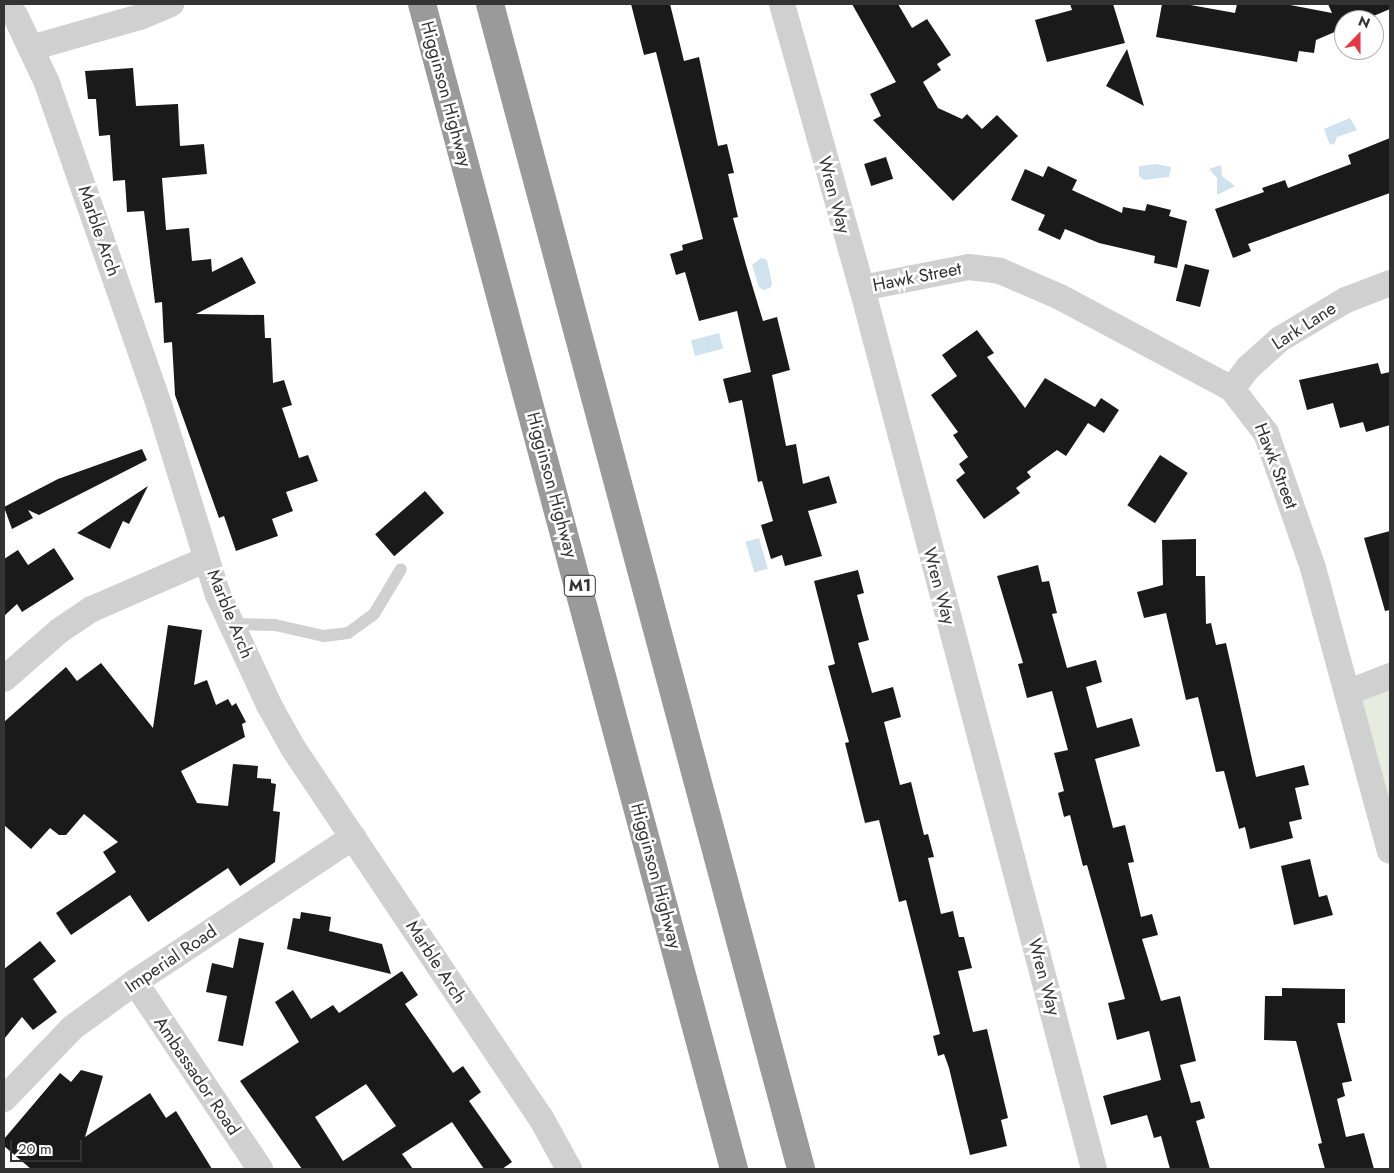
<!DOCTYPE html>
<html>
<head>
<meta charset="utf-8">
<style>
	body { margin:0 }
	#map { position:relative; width:1394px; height:1173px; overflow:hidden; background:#fff; font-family:Jost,sans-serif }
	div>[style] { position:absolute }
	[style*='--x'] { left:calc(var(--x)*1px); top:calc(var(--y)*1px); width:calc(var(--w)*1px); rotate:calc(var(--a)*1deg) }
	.green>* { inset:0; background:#e6ecdf }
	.water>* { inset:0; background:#cfe2ee; transform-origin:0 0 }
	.building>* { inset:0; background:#1a1a1a; transform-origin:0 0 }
	.lane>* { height:12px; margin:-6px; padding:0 6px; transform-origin:6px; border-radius:6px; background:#d0d0d0 }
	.street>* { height:26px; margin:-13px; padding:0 13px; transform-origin:13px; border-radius:13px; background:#d0d0d0 }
	.highway>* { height:28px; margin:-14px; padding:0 14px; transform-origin:14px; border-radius:14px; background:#9a9a9a }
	span { translate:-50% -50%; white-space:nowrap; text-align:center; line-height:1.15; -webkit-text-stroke:5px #fff; paint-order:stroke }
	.shield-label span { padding:1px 4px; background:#fff; border:1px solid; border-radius:4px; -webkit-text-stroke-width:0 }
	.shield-label { font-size:16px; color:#333; font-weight:700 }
	.street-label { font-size:18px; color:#333 }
	.frame { position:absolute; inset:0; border:5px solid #333; pointer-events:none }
	.north { position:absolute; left:1334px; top:10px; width:50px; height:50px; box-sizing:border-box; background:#fff; border:1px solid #adadad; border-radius:50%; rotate:22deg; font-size:14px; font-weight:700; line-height:20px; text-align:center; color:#333 }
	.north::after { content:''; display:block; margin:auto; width:18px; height:22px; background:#e63946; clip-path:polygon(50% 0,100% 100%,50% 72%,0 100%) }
	.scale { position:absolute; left:10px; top:1140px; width:72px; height:22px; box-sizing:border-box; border:2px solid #333; border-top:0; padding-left:6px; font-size:15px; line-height:18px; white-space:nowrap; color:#333; -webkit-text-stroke:4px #fff; paint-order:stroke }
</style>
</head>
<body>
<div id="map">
	<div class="green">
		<i style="clip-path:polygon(1390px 681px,1390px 823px,1356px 693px)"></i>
	</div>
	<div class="water">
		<i style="clip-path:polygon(1350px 118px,1357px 130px,1337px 137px,1335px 143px,1330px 145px,1324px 129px)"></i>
		<i style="clip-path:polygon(1156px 164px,1171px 167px,1169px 177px,1144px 180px,1139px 176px,1139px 166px)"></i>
		<i style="clip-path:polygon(1221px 165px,1222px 176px,1235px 186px,1217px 195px,1217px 178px,1209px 169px)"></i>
		<i style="clip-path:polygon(761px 258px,767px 260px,772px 284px,770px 288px,763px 290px,759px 287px,752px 265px)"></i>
		<i style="left:719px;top:333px;width:16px;height:29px;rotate:75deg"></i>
		<i style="left:759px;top:538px;width:32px;height:14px;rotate:74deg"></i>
	</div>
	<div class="building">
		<i style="clip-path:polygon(631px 4px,670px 4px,684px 61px,699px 57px,718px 146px,727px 144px,734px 173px,728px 174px,738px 217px,733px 218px,746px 265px,763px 321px,777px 317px,790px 370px,772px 375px,786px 446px,796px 444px,803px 484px,829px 476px,837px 503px,808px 511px,822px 556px,785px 566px,782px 555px,771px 559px,761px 525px,773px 521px,762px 481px,758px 482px,742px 400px,729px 403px,723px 379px,751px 372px,737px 311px,699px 321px,685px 272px,676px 275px,670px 254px,683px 250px,682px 245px,703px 239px,656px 52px,644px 55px)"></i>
		<i style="clip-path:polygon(852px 4px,898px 4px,912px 28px,927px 19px,951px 55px,937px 64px,941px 70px,923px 82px,938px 108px,962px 119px,967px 114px,982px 129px,997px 115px,1018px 136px,953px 201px,873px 120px,881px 116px,870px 94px,896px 82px)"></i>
		<i style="clip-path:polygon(1070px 4px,1113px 4px,1125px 43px,1047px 62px,1035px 20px,1072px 10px)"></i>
		<i style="clip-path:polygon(1162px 4px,1185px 4px,1235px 13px,1237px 4px,1285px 4px,1332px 13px,1328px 4px,1390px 4px,1390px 9px,1364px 20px,1344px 20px,1344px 28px,1316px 40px,1314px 53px,1299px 51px,1297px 62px,1156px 37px)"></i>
		<i style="clip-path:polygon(1127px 49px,1144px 106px,1106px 86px)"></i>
		<i style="clip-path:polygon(133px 68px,136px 106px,178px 104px,180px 146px,204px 144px,207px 174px,162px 178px,166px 230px,189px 228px,192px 261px,211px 259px,212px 272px,242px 257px,256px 283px,196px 314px,264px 315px,265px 338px,271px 338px,273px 383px,284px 380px,292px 405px,282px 408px,299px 458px,308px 455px,318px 481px,286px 492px,293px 511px,272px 519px,278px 536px,236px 551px,224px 516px,219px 518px,175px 395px,172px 342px,164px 343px,162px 302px,155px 303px,144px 211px,127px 212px,125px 180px,113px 181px,110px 135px,99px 136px,96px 99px,88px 99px,85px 71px)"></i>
		<i style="clip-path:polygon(1390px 138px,1390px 193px,1248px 244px,1251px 251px,1233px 258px,1215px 209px,1264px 192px,1262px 188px,1285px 180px,1288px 188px,1351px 164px,1348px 155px)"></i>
		<i style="left:886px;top:157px;width:23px;height:23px;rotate:72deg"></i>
		<i style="clip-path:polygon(1048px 166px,1077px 180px,1072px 190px,1122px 213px,1123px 207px,1145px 211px,1147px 204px,1171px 210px,1169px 216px,1187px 221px,1177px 268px,1154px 263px,1155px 256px,1099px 243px,1065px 229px,1060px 240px,1038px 230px,1045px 215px,1011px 200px,1025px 169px,1043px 177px)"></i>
		<i style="left:1185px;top:264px;width:25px;height:38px;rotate:14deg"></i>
		<i style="clip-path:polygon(977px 330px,994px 353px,987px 357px,1025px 408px,1045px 378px,1095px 407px,1101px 398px,1119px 410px,1104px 433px,1088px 423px,1066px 456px,1057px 450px,1027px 472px,1031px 477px,1016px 488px,1020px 493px,984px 519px,956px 480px,965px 473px,959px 464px,968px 457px,953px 435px,958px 432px,931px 395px,957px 376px,942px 355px)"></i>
		<i style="clip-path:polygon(1378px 363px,1381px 374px,1390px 372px,1390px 425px,1366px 432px,1363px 422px,1340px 428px,1333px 403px,1307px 410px,1299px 380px)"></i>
		<i style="clip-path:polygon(142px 449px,147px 460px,39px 515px,28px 510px,33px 518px,12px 529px,4px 507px,58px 479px)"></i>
		<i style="left:1160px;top:455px;width:33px;height:60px;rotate:33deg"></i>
		<i style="clip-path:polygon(148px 486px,129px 524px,123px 521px,110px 549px,77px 533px)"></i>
		<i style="left:425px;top:491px;width:29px;height:66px;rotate:49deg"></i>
		<i style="clip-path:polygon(1390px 531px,1390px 610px,1385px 611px,1364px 538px)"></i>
		<i style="clip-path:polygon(1196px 539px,1196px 576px,1205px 576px,1206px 624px,1211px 623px,1216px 645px,1226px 643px,1256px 777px,1304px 765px,1309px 785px,1295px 788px,1302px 819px,1289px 822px,1293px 838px,1250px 849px,1245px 827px,1239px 829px,1224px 771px,1216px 772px,1198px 697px,1186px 700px,1166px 613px,1144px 618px,1137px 592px,1163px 585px,1162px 540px)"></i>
		<i style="clip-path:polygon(54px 548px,74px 579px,22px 612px,17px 604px,4px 616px,4px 559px,18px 550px,28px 565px)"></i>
		<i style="clip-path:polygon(1038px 565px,1042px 582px,1049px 581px,1057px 613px,1052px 614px,1067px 668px,1096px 660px,1102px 682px,1086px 687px,1097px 728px,1132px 718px,1140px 746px,1095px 759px,1113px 828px,1125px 825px,1134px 862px,1128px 863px,1141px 917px,1152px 914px,1158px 935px,1142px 939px,1161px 1001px,1180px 996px,1196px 1061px,1180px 1065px,1191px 1103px,1200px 1101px,1205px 1118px,1196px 1121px,1210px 1169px,1170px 1169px,1161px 1136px,1154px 1138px,1147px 1115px,1111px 1125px,1103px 1096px,1161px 1080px,1149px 1031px,1117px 1040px,1108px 1003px,1125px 999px,1087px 865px,1083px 866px,1070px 815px,1064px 817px,1058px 793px,1064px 791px,1054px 753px,1068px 750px,1052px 691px,1027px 698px,1018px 664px,1023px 663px,997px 576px)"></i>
		<i style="clip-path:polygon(858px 570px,864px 593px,857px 595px,869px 640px,858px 643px,872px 693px,893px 687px,901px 717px,884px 722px,900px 785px,911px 782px,924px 835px,928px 834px,934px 857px,928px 858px,941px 914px,953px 911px,959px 937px,964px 937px,972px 968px,958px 971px,973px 1032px,987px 1029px,1008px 1118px,1001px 1120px,1007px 1146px,970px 1155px,949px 1068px,944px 1054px,938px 1056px,933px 1036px,940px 1034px,906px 900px,899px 902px,879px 820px,865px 823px,845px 743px,849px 742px,828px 666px,835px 664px,814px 581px)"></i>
		<i style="clip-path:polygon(168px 625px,202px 630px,194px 685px,207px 680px,216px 705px,228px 699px,232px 706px,236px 703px,246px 722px,242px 724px,245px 737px,181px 771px,197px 803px,228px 806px,233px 764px,258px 766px,257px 778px,271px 779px,271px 783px,276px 784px,273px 811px,280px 812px,275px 862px,240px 886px,228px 868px,148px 922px,130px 895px,71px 935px,56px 913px,116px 872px,103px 852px,118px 842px,84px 814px,66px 835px,59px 835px,50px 828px,31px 849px,4px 825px,4px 722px,66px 667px,77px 681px,101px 663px,153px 728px)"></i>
		<i style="clip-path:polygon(1310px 859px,1319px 897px,1327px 895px,1333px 915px,1294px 925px,1281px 866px)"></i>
		<i style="clip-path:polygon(301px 912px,331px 917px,329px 931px,382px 944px,391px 974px,287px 949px,293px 918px,300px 919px)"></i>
		<i style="clip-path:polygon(239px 938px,264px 943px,243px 1046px,218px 1041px,227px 996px,206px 992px,212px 963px,233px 968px)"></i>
		<i style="clip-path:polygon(40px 941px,56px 961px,33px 979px,57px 1012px,33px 1030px,22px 1017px,4px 1039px,4px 969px)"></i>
		<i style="clip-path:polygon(evenodd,402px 971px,418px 995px,405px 1004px,453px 1073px,463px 1066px,481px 1092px,469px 1101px,512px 1162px,502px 1169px,484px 1169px,452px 1122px,402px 1154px,413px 1169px,302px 1169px,240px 1081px,299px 1042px,275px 1002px,293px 990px,311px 1019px,333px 1005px,339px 1013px,402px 971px,366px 1084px,396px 1126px,343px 1161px,315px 1117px,366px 1084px)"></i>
		<i style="clip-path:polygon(1282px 988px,1345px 989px,1345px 1023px,1337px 1023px,1352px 1081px,1342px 1083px,1345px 1096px,1337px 1099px,1346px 1137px,1364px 1133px,1374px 1169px,1325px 1169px,1318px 1144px,1322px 1143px,1296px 1041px,1264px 1040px,1265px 996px,1282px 996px)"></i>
		<i style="clip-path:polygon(81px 1070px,103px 1076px,85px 1137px,150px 1093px,166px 1118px,176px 1111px,212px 1169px,31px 1169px,4px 1146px,4px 1139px,60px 1073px,71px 1082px)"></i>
	</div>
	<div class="lane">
		<i style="--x:232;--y:624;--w:43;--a:1.3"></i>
		<i style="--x:275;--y:625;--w:50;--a:12.7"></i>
		<i style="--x:324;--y:636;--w:24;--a:-7"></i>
		<i style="--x:348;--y:633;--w:32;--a:-36"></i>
		<i style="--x:374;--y:614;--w:52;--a:-59"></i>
	</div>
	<div class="street">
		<i style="--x:6;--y:4;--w:16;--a:52"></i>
		<i style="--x:16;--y:17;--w:73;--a:64.8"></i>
		<i style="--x:47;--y:83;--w:344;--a:70.8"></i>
		<i style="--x:160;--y:408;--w:196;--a:72.8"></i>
		<i style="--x:218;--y:595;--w:121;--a:65.1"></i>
		<i style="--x:269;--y:705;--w:49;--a:60.8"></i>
		<i style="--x:293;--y:748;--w:445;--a:56.2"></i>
		<i style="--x:541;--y:1118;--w:58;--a:61.2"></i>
		<i style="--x:782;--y:4;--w:295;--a:74.3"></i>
		<i style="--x:862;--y:288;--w:911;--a:75.25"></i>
		<i style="--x:31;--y:48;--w:113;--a:-15.9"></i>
		<i style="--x:140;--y:17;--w:34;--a:-23"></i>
		<i style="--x:862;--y:288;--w:109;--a:-11.1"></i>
		<i style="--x:969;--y:267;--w:31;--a:7"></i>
		<i style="--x:1000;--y:271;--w:65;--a:23.4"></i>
		<i style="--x:1060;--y:297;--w:195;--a:28.1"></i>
		<i style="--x:1232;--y:389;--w:56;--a:52.3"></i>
		<i style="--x:1266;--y:433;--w:143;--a:70.8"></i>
		<i style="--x:1313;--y:568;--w:293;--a:74.8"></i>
		<i style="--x:1232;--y:389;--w:26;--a:-53"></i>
		<i style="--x:1248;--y:368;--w:43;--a:-42.2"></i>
		<i style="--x:1280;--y:339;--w:77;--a:-30.6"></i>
		<i style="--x:1346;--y:300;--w:47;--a:-21.1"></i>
		<i style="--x:4;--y:679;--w:73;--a:-41.1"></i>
		<i style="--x:59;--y:631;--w:40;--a:-34"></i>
		<i style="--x:92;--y:609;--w:125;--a:-23.5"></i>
		<i style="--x:1349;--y:692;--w:44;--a:-21.3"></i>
		<i style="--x:135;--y:982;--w:225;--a:56.2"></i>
		<i style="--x:4;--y:1099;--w:98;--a:-46.2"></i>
		<i style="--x:72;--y:1028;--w:78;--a:-36.1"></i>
		<i style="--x:135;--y:982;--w:262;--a:-33.6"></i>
	</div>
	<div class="highway">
		<i style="--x:422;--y:4;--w:1206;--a:75.01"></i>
		<i style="--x:490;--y:4;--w:1206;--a:75.05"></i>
	</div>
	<div class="shield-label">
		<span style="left:580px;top:586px">M1</span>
	</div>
	<div class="street-label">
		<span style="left:446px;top:94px;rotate:75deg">Higginson Highway</span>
		<span style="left:834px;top:195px;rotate:75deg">Wren Way</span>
		<span style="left:99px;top:231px;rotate:71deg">Marble Arch</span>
		<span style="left:917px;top:277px;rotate:-11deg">Hawk Street</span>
		<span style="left:1304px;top:326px;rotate:-33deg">Lark Lane</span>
		<span style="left:1276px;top:466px;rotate:69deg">Hawk Street</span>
		<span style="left:552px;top:485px;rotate:75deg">Higginson Highway</span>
		<span style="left:939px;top:586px;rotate:75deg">Wren Way</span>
		<span style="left:230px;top:614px;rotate:68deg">Marble Arch</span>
		<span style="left:656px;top:876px;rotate:75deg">Higginson Highway</span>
		<span style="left:171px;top:959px;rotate:-34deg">Imperial Road</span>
		<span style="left:436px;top:962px;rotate:57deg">Marble Arch</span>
		<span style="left:1044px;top:977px;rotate:75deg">Wren Way</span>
		<span style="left:197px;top:1076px;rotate:56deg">Ambassador Road</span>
	</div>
	<div class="frame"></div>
	<div class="north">N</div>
	<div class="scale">20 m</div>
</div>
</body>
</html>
